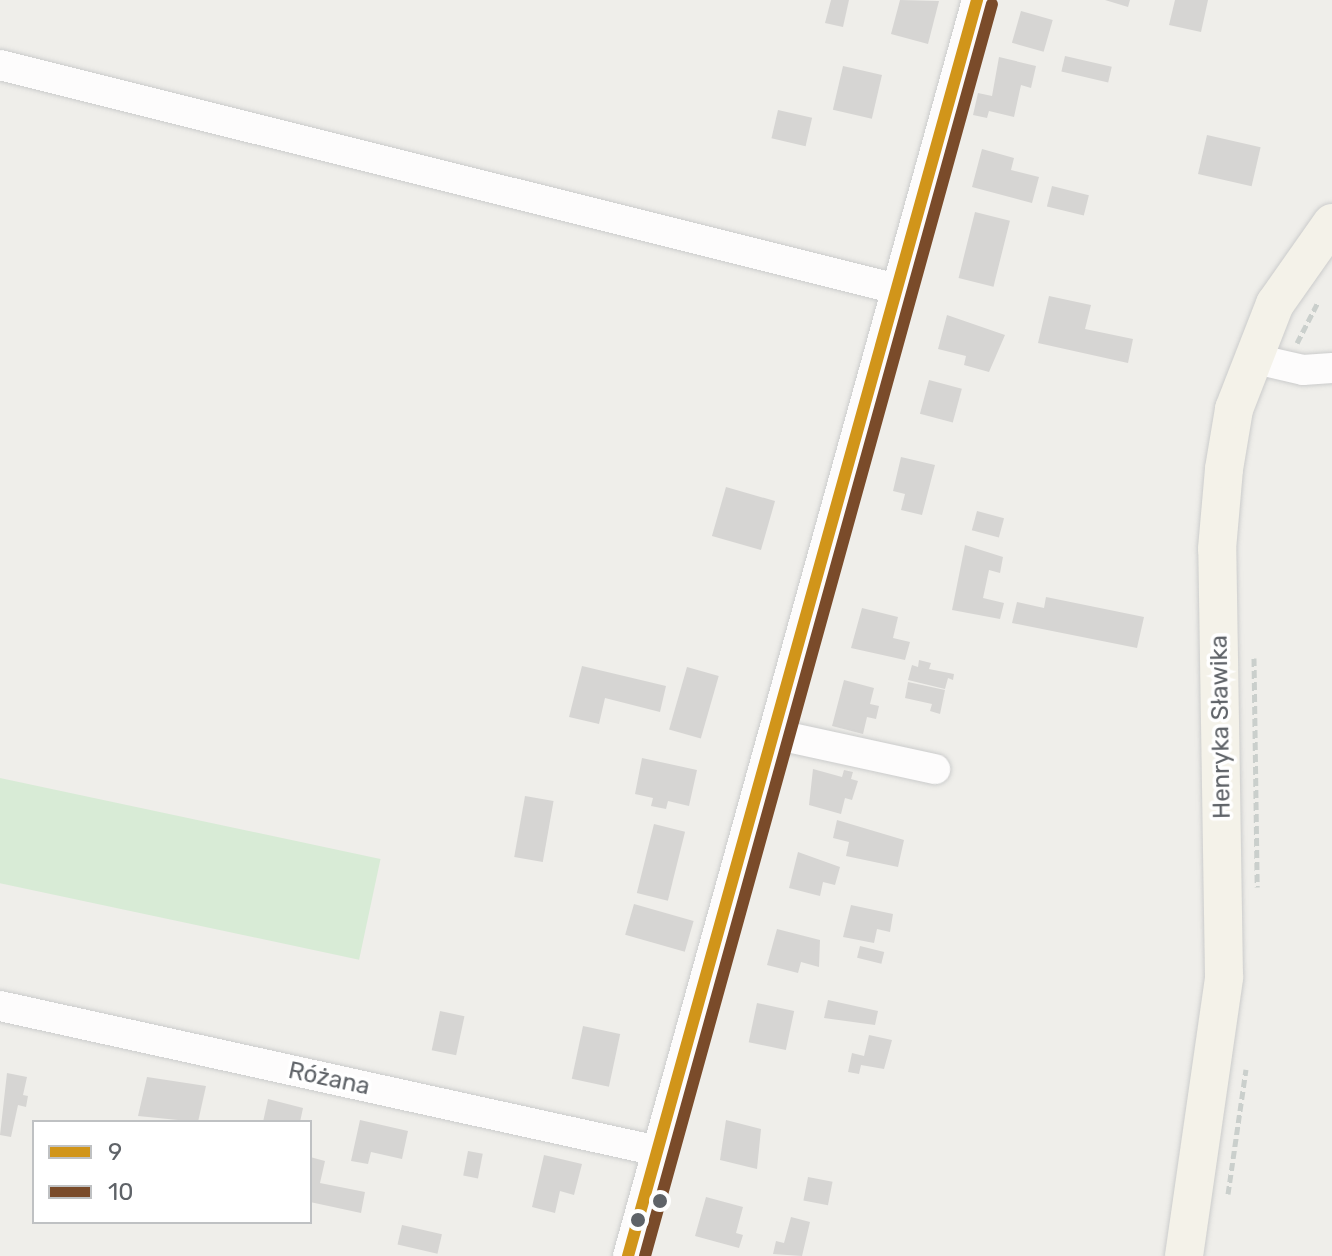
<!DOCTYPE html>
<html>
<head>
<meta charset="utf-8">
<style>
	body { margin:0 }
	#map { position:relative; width:1332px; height:1256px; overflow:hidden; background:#efeeea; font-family:Rubik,sans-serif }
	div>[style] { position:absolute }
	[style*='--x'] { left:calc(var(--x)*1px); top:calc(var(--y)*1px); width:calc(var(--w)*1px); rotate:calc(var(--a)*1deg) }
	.green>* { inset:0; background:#d8ebd6; transform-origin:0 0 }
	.building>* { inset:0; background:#d6d5d3; transform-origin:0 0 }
	.path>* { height:5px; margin-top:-2.5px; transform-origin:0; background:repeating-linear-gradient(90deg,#cacfcc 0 8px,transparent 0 12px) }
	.roads { filter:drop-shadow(0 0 2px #cbcccc) drop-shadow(0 0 2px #cbcccc) }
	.minor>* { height:30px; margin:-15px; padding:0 15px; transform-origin:15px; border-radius:15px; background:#fdfcfc }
	.major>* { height:38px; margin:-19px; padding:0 19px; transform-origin:19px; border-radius:19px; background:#f4f2e9 }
	.bus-1>* { height:12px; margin:-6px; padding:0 6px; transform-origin:6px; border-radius:6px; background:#d1951a }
	.bus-2>* { height:12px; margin:-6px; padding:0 6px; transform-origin:6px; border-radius:6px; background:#7a4b2a }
	.dots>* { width:22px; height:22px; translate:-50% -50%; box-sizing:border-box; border:4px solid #fff; border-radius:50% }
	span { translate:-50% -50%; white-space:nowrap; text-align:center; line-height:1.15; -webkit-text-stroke:7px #fff; paint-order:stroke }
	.street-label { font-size:24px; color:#5f6368 }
	.legend { position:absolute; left:32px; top:1120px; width:280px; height:104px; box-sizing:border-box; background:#fff; border:2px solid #bfc1c3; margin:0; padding:10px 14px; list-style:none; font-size:24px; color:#5f6368 }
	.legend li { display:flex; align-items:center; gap:16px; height:40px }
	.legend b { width:40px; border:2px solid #bfc1c3 }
</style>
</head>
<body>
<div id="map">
	<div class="green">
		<i style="left:0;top:778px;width:389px;height:103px;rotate:12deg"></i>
	</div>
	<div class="building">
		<i style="clip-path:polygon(831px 0,849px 0,843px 27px,825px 23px)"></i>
		<i style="clip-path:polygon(900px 0,939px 1px,928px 44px,891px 34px)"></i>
		<i style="clip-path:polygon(1105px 0,1130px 0,1128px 7px)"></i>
		<i style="clip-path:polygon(1175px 0,1208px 0,1201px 32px,1169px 25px)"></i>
		<i style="left:1021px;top:11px;width:33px;height:33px;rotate:16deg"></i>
		<i style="left:1065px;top:56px;width:48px;height:16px;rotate:13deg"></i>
		<i style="clip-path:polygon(999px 57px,1036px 66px,1031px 88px,1021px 85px,1014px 117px,989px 111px,987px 118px,973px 115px,978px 93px,992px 96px)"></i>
		<i style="left:843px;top:66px;width:40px;height:45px;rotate:13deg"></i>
		<i style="left:778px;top:110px;width:35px;height:29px;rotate:13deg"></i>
		<i style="left:1207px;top:135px;width:55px;height:40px;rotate:13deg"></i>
		<i style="clip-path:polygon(982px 149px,1014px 158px,1011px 170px,1039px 177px,1032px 203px,972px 187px)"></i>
		<i style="left:1052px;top:186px;width:38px;height:21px;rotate:14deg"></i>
		<i style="left:975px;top:212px;width:36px;height:68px;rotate:14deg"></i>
		<i style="clip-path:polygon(1049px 296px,1091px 305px,1085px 329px,1133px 339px,1128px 363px,1038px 343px)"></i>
		<i style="clip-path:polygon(947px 315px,1005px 335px,989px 372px,964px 365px,966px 356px,938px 349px)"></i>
		<i style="left:929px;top:380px;width:34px;height:35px;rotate:15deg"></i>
		<i style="clip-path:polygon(901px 457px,935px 465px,922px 515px,901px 510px,905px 494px,893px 491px)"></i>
		<i style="left:726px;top:487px;width:51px;height:51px;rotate:16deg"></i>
		<i style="left:977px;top:511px;width:28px;height:20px;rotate:15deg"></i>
		<i style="clip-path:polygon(965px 545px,1003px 557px,1000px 573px,989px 570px,983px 598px,1004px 603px,1000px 619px,952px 610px)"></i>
		<i style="clip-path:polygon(1046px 597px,1144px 617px,1137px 648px,1012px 623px,1017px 602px,1044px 608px)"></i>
		<i style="clip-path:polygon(862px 608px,898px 617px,893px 638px,910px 642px,905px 660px,851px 648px)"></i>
		<i style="clip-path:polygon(919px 660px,931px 663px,929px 669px,954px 674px,953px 680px,948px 678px,945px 689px,908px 680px,912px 665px,918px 667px)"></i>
		<i style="clip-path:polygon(582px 666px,666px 686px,660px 712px,605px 698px,599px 724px,569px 717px)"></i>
		<i style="left:687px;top:667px;width:33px;height:65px;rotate:16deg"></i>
		<i style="clip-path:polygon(844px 680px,874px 688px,870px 704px,879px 706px,876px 719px,867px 717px,863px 734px,832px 726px)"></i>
		<i style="clip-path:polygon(908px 682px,945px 690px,940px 714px,930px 711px,932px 704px,905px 698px)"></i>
		<i style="clip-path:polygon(642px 758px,697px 770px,689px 806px,668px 801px,666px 809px,651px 806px,653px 798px,635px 794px)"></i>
		<i style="clip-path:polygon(813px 769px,842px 777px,844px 770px,853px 772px,851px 779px,858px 781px,852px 800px,845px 798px,841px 814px,809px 805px)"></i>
		<i style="left:525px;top:796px;width:29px;height:62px;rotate:10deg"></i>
		<i style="clip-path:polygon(837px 820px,904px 840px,898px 867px,846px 856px,849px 842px,833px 838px)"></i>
		<i style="left:654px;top:824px;width:32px;height:71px;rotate:14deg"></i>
		<i style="clip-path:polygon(798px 852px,840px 867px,835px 885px,823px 882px,820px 896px,789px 888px)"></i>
		<i style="left:634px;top:904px;width:62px;height:32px;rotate:16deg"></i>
		<i style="clip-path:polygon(851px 905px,893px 914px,890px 932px,877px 929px,874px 943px,843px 937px)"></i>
		<i style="clip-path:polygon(777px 929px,820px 940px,819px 967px,801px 962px,798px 973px,767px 965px)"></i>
		<i style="left:860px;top:946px;width:25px;height:12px;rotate:14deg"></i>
		<i style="clip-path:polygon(828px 1000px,878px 1011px,875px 1025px,824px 1018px)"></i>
		<i style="left:757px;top:1003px;width:38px;height:40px;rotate:12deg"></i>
		<i style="left:440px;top:1011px;width:25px;height:40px;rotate:12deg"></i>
		<i style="left:583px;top:1026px;width:38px;height:54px;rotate:12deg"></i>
		<i style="clip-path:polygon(869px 1035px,892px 1040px,884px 1069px,861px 1065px,859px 1074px,848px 1072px,852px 1053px,864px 1056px)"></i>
		<i style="clip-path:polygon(7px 1073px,27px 1077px,23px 1095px,28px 1096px,26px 1107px,18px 1105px,11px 1137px,0 1135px)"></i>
		<i style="clip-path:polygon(147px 1077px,206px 1086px,198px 1122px,138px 1116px)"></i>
		<i style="clip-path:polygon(268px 1099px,303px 1108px,300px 1122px,263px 1122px)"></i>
		<i style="clip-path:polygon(360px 1120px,408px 1131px,402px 1159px,371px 1152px,368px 1164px,351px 1161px)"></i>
		<i style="clip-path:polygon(726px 1120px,761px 1129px,757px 1169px,720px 1160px)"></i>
		<i style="left:468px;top:1151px;width:15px;height:25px;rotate:11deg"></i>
		<i style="clip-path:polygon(544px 1155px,582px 1164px,574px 1195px,560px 1191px,555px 1213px,532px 1207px)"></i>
		<i style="clip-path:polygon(310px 1157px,325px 1161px,320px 1183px,365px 1192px,361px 1213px,310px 1202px)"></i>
		<i style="left:808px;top:1177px;width:25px;height:24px;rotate:11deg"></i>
		<i style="clip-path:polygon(706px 1197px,743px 1207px,736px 1233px,743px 1235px,739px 1248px,695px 1236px)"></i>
		<i style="clip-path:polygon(791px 1217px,810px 1222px,802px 1256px,773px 1254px,776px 1241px,784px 1243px)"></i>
		<i style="left:402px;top:1225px;width:41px;height:20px;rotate:13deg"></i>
	</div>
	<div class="path">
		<i style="--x:1297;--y:343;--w:46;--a:-62.9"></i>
		<i style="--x:1254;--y:658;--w:229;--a:89.2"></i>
		<i style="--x:1228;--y:1194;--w:126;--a:-81.8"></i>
	</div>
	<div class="roads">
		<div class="minor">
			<i style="--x:0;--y:65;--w:925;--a:14.02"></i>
			<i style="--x:1251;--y:358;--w:53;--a:13"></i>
			<i style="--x:1303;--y:370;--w:29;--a:-4"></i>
			<i style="--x:774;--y:734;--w:165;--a:12.3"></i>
			<i style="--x:0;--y:1006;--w:674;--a:12.43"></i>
			<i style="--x:628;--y:1256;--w:1304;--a:-74.47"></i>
		</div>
		<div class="major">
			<i style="--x:1184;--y:1256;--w:282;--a:-81.8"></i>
			<i style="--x:1224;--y:977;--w:428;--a:-90.9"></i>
			<i style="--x:1217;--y:549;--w:80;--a:-85"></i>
			<i style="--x:1224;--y:469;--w:61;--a:-80.5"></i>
			<i style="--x:1234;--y:409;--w:113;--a:-68.7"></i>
			<i style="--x:1275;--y:304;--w:99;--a:-54.9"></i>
		</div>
	</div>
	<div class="bus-1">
		<i style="--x:628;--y:1256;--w:1304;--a:-74.47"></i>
	</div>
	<div class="bus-2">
		<i style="--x:645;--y:1256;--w:1299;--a:-74.51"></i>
	</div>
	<div class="dots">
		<i style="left:660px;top:1201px;background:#5f6368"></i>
		<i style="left:638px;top:1220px;background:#5f6368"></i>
	</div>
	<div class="street-label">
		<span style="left:1221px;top:727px;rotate:-91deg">Henryka Sławika</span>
		<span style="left:329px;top:1079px;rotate:12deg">Różana</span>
	</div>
	<ul class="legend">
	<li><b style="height:10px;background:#d1951a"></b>9</li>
	<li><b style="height:10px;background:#7a4b2a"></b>10</li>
	</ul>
</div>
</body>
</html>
